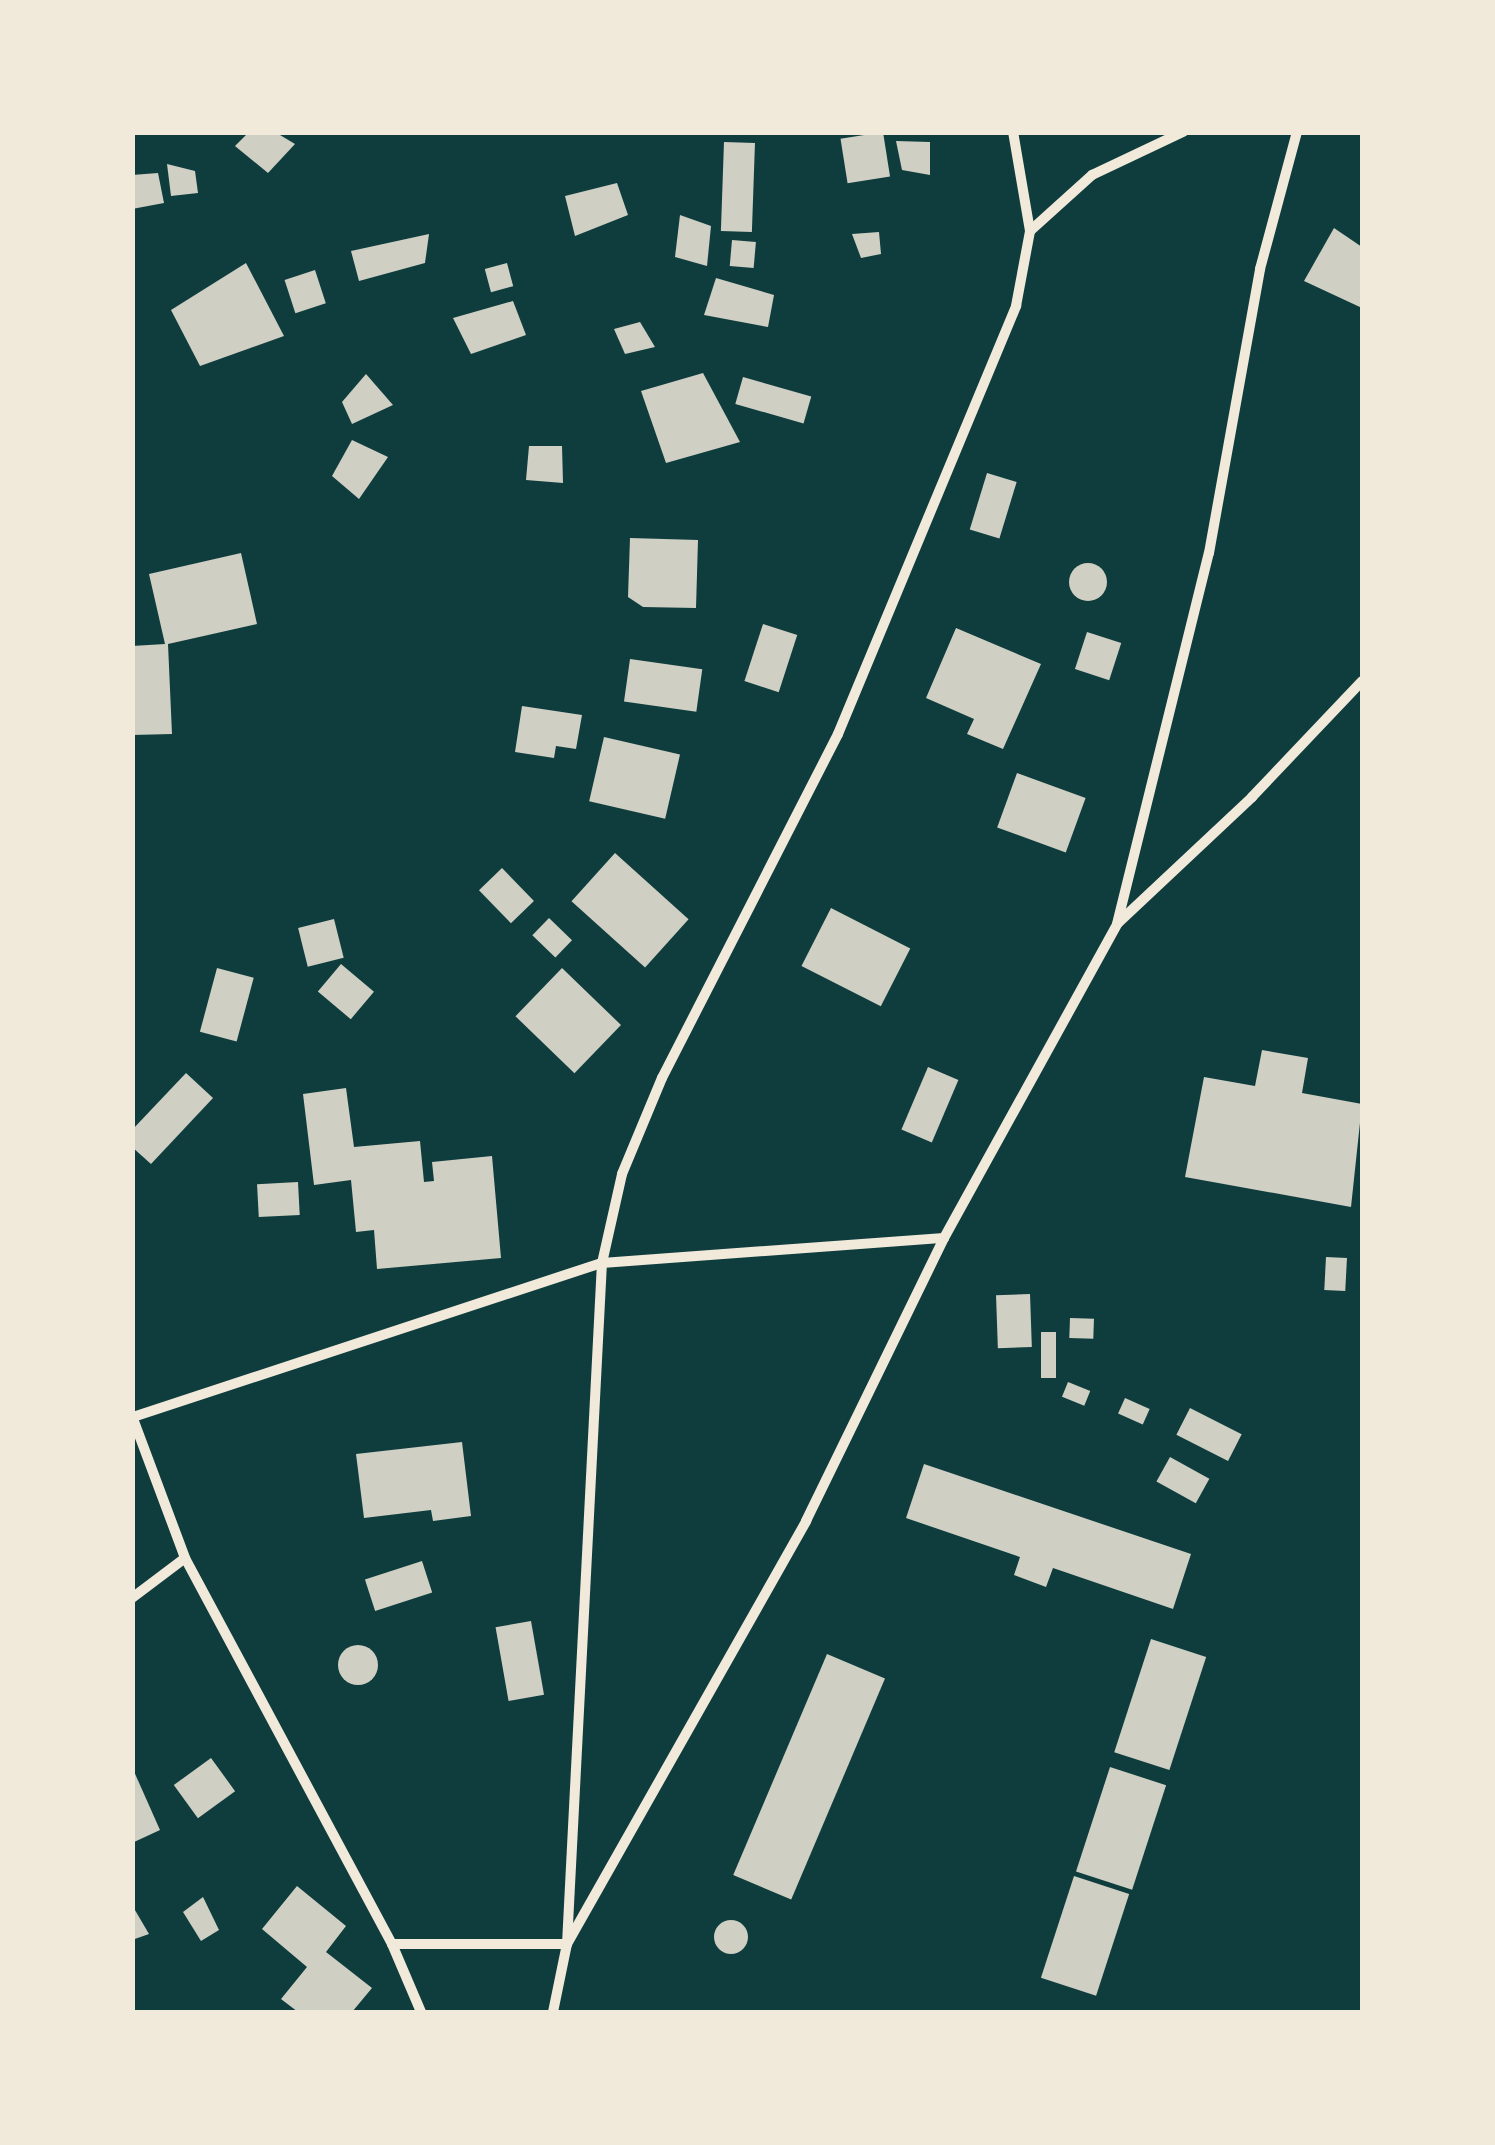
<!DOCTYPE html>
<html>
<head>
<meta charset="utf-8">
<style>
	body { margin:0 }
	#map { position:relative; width:1495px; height:2145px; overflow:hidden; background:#0f3d3e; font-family:"IBM Plex Sans",sans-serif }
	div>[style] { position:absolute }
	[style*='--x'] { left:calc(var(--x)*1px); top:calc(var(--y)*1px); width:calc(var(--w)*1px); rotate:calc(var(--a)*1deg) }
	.building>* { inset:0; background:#cfcfc3; transform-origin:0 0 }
	.round { border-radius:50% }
	.minor>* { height:10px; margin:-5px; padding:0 5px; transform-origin:5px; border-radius:5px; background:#f1e9da }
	span { translate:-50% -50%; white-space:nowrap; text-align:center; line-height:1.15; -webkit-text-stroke:8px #f1e9da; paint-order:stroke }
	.frame { position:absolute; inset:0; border:135px solid #f1e9da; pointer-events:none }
</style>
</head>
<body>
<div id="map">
	<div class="building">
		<i style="clip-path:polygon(249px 132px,275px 132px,295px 144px,268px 173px,235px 146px)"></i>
		<i style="left:883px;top:132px;width:45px;height:43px;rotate:81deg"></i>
		<i style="clip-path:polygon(896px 141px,930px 142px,930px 175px,902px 170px)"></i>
		<i style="left:724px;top:142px;width:31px;height:89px;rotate:2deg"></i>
		<i style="clip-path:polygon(167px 164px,195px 171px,198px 193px,171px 196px)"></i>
		<i style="clip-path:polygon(158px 173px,164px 203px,132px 209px,132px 175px)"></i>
		<i style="clip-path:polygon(617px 183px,628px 215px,575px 236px,565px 196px)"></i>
		<i style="clip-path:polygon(680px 215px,711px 226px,707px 266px,675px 257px)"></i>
		<i style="clip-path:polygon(1334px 228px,1362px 247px,1362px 308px,1304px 281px)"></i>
		<i style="clip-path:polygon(879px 232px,881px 254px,861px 258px,852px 234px)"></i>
		<i style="clip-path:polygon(429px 234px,425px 263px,359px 281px,351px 251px)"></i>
		<i style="left:732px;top:240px;width:24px;height:26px;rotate:5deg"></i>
		<i style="clip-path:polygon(246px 263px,284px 336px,200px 366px,171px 310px)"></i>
		<i style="left:507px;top:263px;width:24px;height:23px;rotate:75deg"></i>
		<i style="left:315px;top:270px;width:35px;height:32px;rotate:72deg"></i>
		<i style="clip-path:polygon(716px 278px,774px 295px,768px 327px,704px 315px)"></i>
		<i style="clip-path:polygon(513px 301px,526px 335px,471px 354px,453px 318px)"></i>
		<i style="clip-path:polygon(640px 322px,655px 347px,625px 354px,614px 329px)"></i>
		<i style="clip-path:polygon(703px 373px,740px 442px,666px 463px,641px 391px)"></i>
		<i style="clip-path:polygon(366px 374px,393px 405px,352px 424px,342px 402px)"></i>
		<i style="left:743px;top:377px;width:71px;height:28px;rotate:16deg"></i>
		<i style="clip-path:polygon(352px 440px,388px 457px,359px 499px,332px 476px)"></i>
		<i style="clip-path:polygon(529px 446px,562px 446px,563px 483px,526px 480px)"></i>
		<i style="left:987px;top:473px;width:31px;height:59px;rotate:17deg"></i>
		<i style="clip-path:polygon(630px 538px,698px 540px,696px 608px,643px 607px,628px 597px)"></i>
		<i style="clip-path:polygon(241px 553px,257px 624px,168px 644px,172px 734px,132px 735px,132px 646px,165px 644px,149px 574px)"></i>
		<i class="round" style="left:1069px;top:563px;width:38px;height:38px"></i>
		<i style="left:763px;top:624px;width:36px;height:60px;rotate:18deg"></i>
		<i style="clip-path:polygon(956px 628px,1041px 664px,1003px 749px,967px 734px,974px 719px,926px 698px)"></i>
		<i style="left:1087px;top:632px;width:36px;height:39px;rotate:18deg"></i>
		<i style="left:630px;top:659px;width:73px;height:43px;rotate:8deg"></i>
		<i style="clip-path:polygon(522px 706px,582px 715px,576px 749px,556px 746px,554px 758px,515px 752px)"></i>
		<i style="left:604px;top:737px;width:78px;height:66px;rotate:13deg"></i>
		<i style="left:1017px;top:773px;width:73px;height:58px;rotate:20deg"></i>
		<i style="left:615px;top:853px;width:99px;height:65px;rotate:42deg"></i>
		<i style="left:502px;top:868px;width:46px;height:32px;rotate:46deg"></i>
		<i style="left:831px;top:908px;width:89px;height:65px;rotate:27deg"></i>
		<i style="left:549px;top:918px;width:32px;height:24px;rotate:44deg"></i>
		<i style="left:334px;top:919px;width:40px;height:37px;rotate:76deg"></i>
		<i style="left:341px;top:964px;width:43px;height:36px;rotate:40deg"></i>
		<i style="left:217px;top:968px;width:38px;height:66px;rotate:15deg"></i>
		<i style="left:562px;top:968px;width:82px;height:67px;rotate:44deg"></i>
		<i style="clip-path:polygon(1262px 1050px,1308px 1058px,1302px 1093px,1362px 1104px,1351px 1207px,1185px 1177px,1204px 1077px,1255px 1086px)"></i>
		<i style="left:928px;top:1067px;width:33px;height:68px;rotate:23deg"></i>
		<i style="clip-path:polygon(186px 1073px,213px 1098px,151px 1164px,132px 1147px,132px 1130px)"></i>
		<i style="clip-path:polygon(346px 1088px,354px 1147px,420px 1141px,424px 1182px,434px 1181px,432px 1162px,492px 1156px,501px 1258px,377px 1269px,374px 1230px,356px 1232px,351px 1180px,314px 1185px,303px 1094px)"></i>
		<i style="left:298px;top:1182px;width:33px;height:41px;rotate:87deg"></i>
		<i style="left:1326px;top:1257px;width:21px;height:33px;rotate:3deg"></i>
		<i style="left:1030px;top:1294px;width:53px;height:34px;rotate:88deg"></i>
		<i style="left:1070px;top:1318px;width:24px;height:20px;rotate:2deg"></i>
		<i style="left:1041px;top:1332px;width:15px;height:46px"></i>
		<i style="left:1068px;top:1382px;width:24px;height:16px;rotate:22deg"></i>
		<i style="left:1125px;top:1398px;width:27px;height:17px;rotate:24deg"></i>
		<i style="left:1190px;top:1408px;width:58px;height:30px;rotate:27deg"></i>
		<i style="clip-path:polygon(462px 1442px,471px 1516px,433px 1521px,431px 1510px,364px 1518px,356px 1454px)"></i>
		<i style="left:1170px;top:1457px;width:45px;height:28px;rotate:29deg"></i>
		<i style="clip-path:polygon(924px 1464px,1191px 1554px,1173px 1609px,1053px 1568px,1046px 1587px,1014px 1575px,1020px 1557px,906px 1518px)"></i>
		<i style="left:422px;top:1561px;width:33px;height:60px;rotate:72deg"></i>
		<i style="left:531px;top:1621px;width:75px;height:36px;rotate:80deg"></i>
		<i style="left:1151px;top:1639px;width:58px;height:119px;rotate:18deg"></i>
		<i class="round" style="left:338px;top:1645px;width:40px;height:40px"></i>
		<i style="left:827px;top:1654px;width:63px;height:240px;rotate:23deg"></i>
		<i style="left:211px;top:1758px;width:41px;height:46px;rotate:54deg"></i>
		<i style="clip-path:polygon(132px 1767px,160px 1830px,132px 1843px)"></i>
		<i style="left:1110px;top:1767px;width:59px;height:110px;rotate:18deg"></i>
		<i style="left:1074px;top:1876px;width:58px;height:107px;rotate:18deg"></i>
		<i style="clip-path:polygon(297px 1886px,346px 1926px,326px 1952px,372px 1988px,352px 2012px,298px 2012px,281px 1999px,307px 1967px,262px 1929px)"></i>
		<i style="clip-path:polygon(203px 1897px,219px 1930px,201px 1941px,183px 1912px)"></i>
		<i style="clip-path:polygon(132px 1905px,149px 1934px,132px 1940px)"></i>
		<i class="round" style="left:714px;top:1920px;width:34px;height:34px"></i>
	</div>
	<div class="minor">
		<i style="--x:1030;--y:231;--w:84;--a:-42.1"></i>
		<i style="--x:1092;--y:175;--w:101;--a:-25.3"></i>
		<i style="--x:1118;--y:923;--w:184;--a:-43.2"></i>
		<i style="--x:1252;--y:797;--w:160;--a:-46.5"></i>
		<i style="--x:132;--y:1416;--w:152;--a:69.5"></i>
		<i style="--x:185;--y:1558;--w:438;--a:61.8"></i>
		<i style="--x:392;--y:1944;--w:74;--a:66.9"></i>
		<i style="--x:133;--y:1417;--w:494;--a:-18.2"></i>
		<i style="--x:602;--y:1263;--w:343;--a:-4.2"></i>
		<i style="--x:132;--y:1598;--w:66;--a:-37"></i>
		<i style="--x:392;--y:1944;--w:175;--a:0"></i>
		<i style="--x:567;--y:1944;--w:486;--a:-60.5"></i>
		<i style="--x:806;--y:1521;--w:315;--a:-64"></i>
		<i style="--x:944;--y:1238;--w:359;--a:-61.1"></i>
		<i style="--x:1117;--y:924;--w:382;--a:-76.1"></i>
		<i style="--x:1209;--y:553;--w:289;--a:-79.8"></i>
		<i style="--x:1260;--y:269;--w:142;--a:-74.9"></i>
		<i style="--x:553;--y:2012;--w:69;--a:-78.4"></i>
		<i style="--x:567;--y:1944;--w:682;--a:-87.06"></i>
		<i style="--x:602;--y:1263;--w:91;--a:-77.3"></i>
		<i style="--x:622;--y:1174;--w:104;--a:-67.4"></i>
		<i style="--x:662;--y:1078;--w:386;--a:-62.9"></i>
		<i style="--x:838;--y:734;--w:464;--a:-67.4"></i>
		<i style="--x:1016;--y:306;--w:76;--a:-79.4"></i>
		<i style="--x:1030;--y:231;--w:100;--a:-99.7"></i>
	</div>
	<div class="frame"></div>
</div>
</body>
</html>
